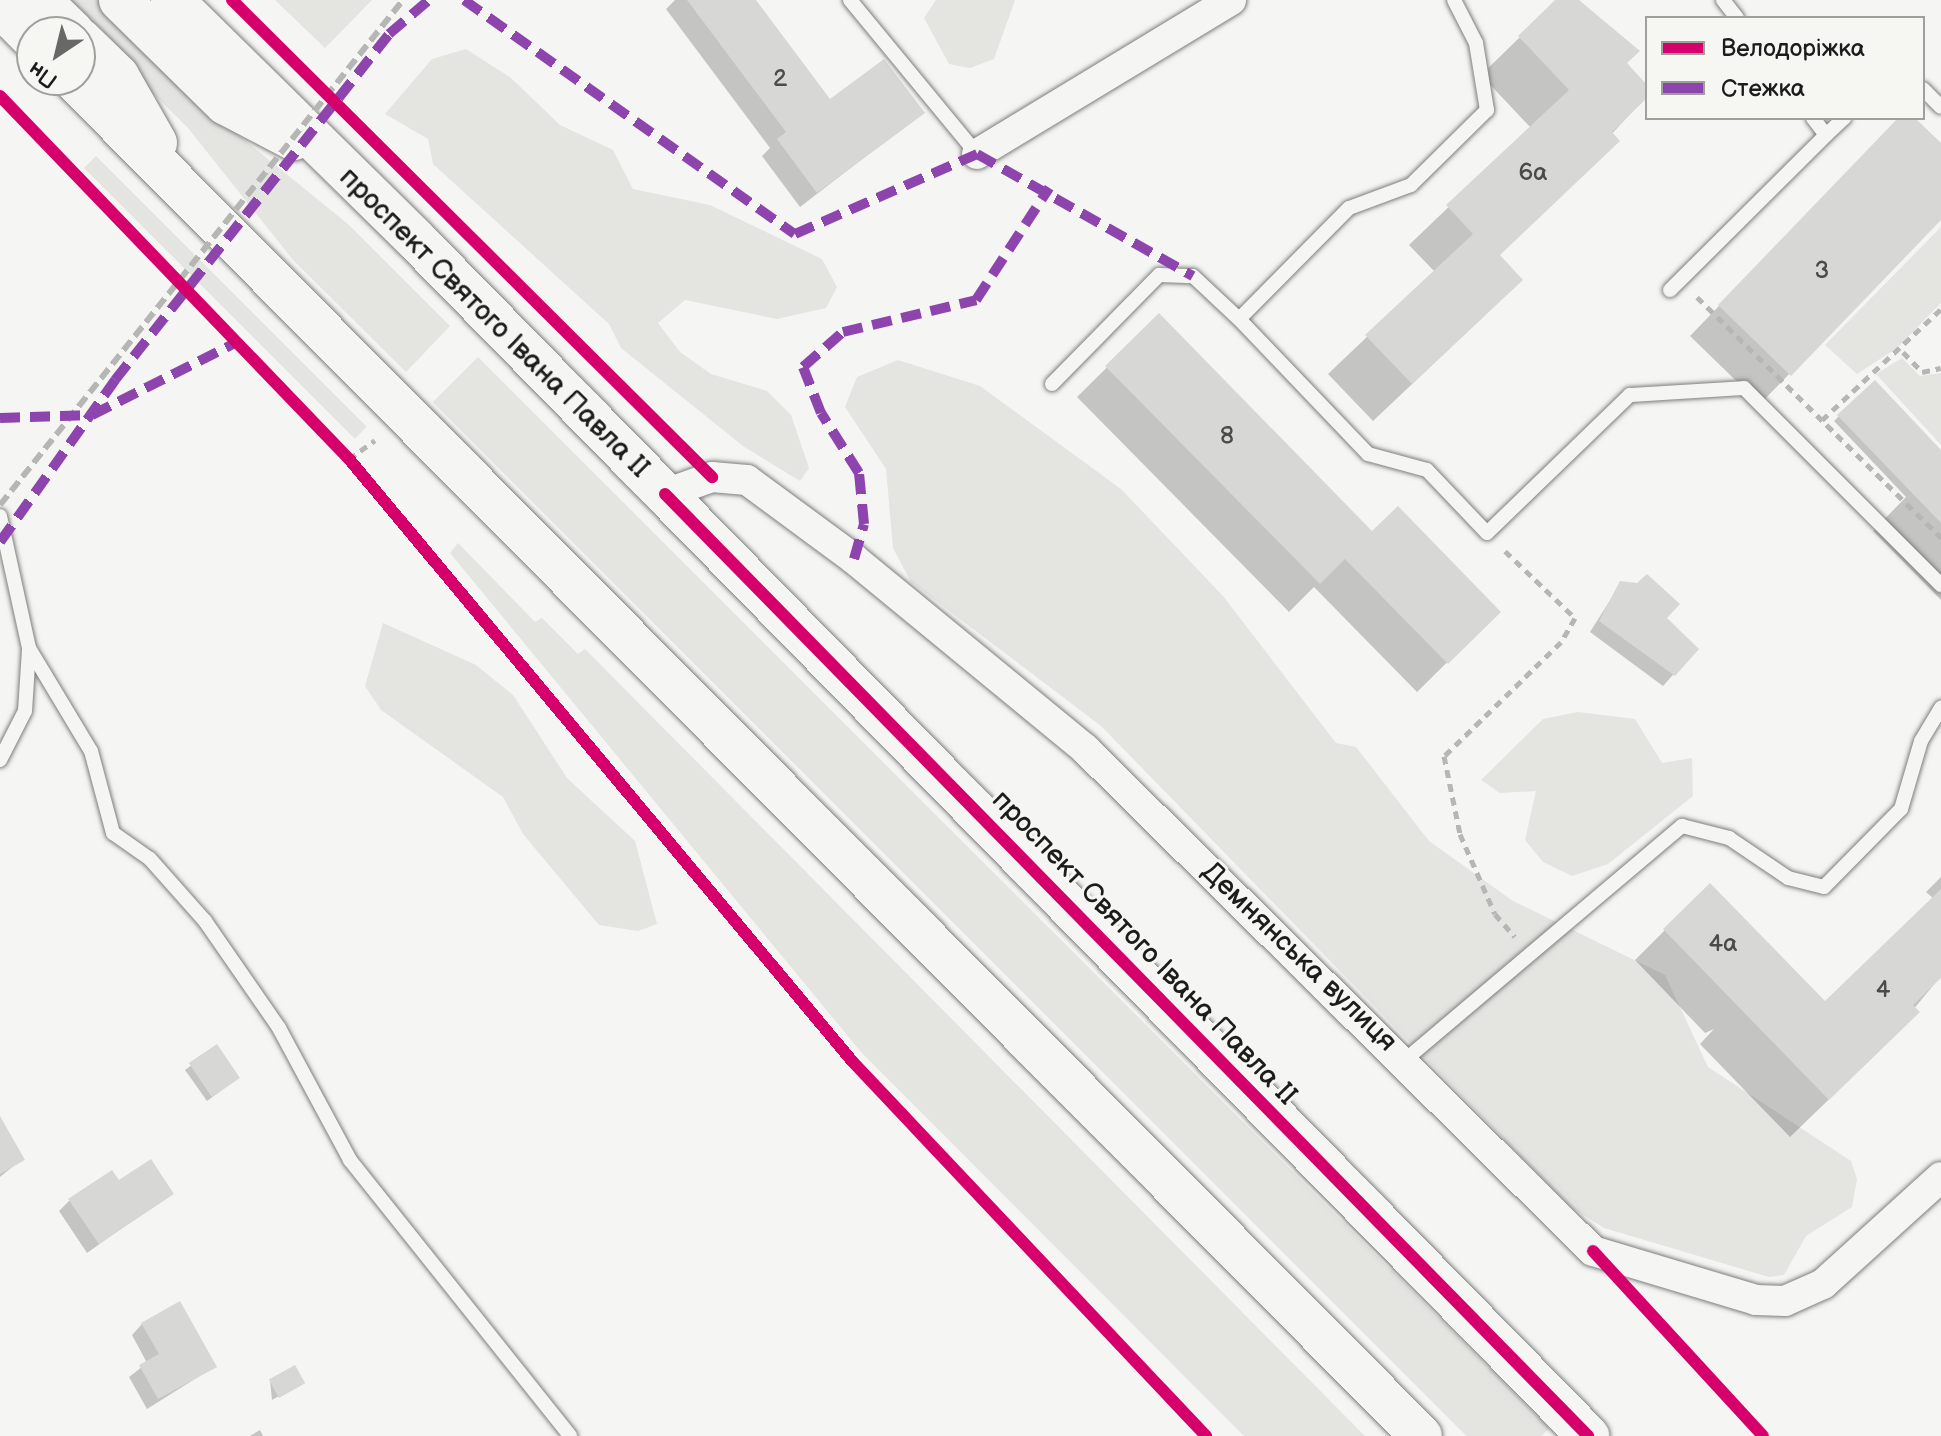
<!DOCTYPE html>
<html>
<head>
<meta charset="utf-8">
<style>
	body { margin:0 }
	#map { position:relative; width:1941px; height:1436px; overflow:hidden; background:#f5f5f3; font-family:"Balsamiq Sans",sans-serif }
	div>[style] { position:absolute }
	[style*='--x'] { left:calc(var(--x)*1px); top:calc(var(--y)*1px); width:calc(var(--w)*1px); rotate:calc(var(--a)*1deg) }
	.green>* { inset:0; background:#e4e4e1; transform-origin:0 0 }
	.shadow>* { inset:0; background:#0003 }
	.building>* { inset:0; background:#d7d7d6; transform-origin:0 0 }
	.path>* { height:5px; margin-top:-2.5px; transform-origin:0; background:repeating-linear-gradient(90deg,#b6b6b5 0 8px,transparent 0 14px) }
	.roads { filter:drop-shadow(0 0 2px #7e7e7d) drop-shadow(0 0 2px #7e7e7d) }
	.lane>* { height:14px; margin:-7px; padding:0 7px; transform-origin:7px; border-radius:7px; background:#f5f5f3 }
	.street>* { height:30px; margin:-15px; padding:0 15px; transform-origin:15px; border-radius:15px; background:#f5f5f3 }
	.secondary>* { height:42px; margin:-21px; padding:0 21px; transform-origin:21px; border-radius:21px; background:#f5f5f3 }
	.rail>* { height:6px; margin-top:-3px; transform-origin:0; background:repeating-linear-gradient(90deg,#b6b6b5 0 12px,transparent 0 18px) }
	.quiet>* { height:10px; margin-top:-5px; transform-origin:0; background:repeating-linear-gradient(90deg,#8e44ad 0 20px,transparent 0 30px) }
	.cycleway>* { height:12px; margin:-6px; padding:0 6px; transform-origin:6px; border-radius:6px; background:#d6006c }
	span { translate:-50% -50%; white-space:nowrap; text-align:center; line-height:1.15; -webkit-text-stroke:6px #f6f6f2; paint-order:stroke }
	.number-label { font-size:24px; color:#4b4b4a }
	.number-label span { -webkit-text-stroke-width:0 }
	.street-label { font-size:28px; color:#1c1c1c }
	.legend { position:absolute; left:1645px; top:16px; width:280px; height:104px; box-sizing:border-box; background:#f6f6f2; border:2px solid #9f9f9c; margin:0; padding:10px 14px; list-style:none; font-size:24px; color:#1c1c1c }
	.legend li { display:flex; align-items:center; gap:16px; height:40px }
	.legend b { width:40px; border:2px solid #9f9f9c }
	.north { position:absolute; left:16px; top:16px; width:80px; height:80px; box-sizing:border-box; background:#f6f6f2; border:2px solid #9f9f9c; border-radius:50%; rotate:215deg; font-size:22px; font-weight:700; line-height:32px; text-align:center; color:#1c1c1c }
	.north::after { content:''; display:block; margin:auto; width:28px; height:36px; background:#686867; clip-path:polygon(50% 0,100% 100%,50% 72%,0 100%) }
</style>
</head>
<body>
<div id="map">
	<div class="green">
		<i style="clip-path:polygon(59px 0,98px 0,215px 116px,348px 224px,450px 326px,406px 372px,293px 260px,188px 128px)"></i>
		<i style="clip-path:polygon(275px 0,372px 0,325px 48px)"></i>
		<i style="clip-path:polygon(936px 0,1015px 0,994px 59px,970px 68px,949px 64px,924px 18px)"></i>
		<i style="clip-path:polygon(466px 49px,511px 78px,560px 125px,613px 150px,633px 189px,710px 205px,822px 259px,837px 287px,826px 308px,777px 319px,685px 300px,658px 323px,680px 352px,711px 374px,767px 391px,791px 415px,809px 468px,800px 481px,743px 446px,621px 348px,609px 324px,433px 164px,428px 139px,385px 114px,432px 59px)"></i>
		<i style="left:96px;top:156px;width:383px;height:17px;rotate:45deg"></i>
		<i style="clip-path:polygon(1941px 227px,1941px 303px,1897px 348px,1857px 374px,1825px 345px)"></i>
		<i style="left:478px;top:357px;width:1515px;height:64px;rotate:45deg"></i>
		<i style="clip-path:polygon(1902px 358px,1920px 376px,1941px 373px,1941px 445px,1876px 374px)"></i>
		<i style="clip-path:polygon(898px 360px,980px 386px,1121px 489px,1223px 596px,1336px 743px,1356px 747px,1429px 841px,1513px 901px,1665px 975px,1708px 1067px,1851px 1161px,1857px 1179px,1852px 1207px,1806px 1236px,1784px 1275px,1769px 1277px,1604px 1228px,1570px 1207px,1101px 726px,911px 582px,893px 548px,886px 469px,845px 407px,857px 377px)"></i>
		<i style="clip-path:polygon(458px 543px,535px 622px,542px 618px,578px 654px,585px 649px,1365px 1436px,1244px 1436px,861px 1052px,450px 553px)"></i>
		<i style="clip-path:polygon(383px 623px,476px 665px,513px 695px,567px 778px,635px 841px,657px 924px,638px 931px,599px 925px,523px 834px,503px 797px,381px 710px,365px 686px)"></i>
		<i style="clip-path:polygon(1578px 712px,1635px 719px,1662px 763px,1692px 758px,1693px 796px,1608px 864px,1572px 876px,1543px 862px,1525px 840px,1536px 791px,1500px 793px,1481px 780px,1543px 719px)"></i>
	</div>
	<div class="shadow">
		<i style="clip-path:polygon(675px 0,753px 0,829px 102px,922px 113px,800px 207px,762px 156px,770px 148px,666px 9px)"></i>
		<i style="clip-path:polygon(1558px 0,1579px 0,1647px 96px,1498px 256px,1482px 318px,1373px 421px,1328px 374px,1435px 272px,1409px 245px,1531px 128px,1481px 75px)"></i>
		<i style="clip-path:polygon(1901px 118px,1912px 118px,1941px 146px,1941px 218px,1760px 404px,1690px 336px)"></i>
		<i style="clip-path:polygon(1159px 316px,1372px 534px,1498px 612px,1417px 692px,1314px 587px,1289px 612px,1077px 397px)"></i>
		<i style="clip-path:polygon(1874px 382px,1941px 453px,1941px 600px,1873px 531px,1906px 497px,1834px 421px)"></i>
		<i style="clip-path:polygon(1621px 583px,1696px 649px,1663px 686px,1590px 632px)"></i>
		<i style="clip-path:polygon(1941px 877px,1941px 976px,1879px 1051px,1790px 1137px,1700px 1044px,1714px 1029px,1705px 1033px,1635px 960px,1665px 930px,1825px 1004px,1934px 899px,1926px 892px)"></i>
		<i style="clip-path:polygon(216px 1047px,233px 1082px,207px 1101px,185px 1070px)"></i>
		<i style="clip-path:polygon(0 1120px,22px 1159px,0 1177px)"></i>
		<i style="clip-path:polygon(171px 1193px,87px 1253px,59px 1211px,69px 1201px)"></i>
		<i style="clip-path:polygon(142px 1324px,214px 1367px,147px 1409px,129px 1377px,147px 1363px,132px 1335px)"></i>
		<i style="clip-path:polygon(270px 1380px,302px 1383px,272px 1400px)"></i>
		<i style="clip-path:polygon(260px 1430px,263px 1436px,250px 1436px)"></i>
	</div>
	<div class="building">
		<i style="clip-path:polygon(687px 0,756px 0,830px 99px,884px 59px,925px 113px,817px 193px,777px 139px,786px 132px)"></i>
		<i style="clip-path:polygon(1555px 0,1579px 0,1640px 51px,1627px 63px,1647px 85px,1647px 98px,1612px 132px,1620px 141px,1500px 255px,1523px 280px,1412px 384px,1365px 335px,1473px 234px,1446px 205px,1569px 90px,1518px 36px)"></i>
		<i style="clip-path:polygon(1898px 118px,1915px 118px,1941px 143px,1941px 220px,1791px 376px,1718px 305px)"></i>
		<i style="clip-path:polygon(1159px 313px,1372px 531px,1398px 506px,1501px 612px,1448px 664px,1345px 559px,1320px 584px,1105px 366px)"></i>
		<i style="clip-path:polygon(1875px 380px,1941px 450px,1941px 523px,1837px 415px)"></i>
		<i style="clip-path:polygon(1647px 574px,1680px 604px,1667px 618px,1699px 649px,1675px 676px,1599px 621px,1620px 581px,1637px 583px)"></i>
		<i style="clip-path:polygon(1710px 883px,1825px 1001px,1941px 889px,1941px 978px,1913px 1005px,1920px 1012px,1829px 1100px,1663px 929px)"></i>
		<i style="left:217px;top:1044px;width:41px;height:34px;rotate:56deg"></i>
		<i style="clip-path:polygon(0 1116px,25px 1160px,0 1174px)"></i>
		<i style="clip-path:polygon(151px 1159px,174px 1194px,99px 1244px,68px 1199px,112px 1170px,119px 1180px)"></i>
		<i style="clip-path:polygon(180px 1301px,217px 1367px,158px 1399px,139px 1365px,159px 1354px,141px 1323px)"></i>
		<i style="left:295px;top:1365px;width:21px;height:30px;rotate:61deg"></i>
	</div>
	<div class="path">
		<i style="--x:365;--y:129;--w:454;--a:45"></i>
		<i style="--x:1697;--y:297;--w:343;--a:44.6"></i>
		<i style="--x:1903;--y:352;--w:28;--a:46"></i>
		<i style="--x:1922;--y:372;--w:19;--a:-12"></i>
		<i style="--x:1822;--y:420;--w:163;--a:-43"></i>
		<i style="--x:349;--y:459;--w:32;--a:-36"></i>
		<i style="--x:1505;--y:551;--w:97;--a:43.7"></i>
		<i style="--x:1575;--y:618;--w:28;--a:120"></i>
		<i style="--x:1561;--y:642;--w:163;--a:135.7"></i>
		<i style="--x:1444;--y:756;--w:80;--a:78.4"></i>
		<i style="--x:1460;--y:834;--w:87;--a:66.4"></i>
		<i style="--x:1495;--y:914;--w:30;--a:49"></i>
		<i style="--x:1640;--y:1302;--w:182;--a:47.5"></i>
	</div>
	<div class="roads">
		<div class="lane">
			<i style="--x:850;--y:0;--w:200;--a:50.5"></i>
			<i style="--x:1454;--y:0;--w:48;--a:62.9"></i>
			<i style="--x:1476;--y:43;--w:68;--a:80.7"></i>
			<i style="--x:1487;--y:110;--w:107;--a:135.4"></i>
			<i style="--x:1411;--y:185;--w:66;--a:159.6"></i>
			<i style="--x:1349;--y:208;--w:156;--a:134.7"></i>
			<i style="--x:1239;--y:319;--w:187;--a:46.3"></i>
			<i style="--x:1368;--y:454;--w:61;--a:15.2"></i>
			<i style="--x:1427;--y:470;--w:87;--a:46.4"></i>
			<i style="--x:1487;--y:533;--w:199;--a:-44"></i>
			<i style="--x:1630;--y:395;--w:114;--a:-3.5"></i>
			<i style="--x:1744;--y:388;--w:279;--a:45"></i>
			<i style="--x:1723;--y:0;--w:23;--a:52"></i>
			<i style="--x:1923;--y:89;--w:25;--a:45"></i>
			<i style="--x:1813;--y:118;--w:21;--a:53"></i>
			<i style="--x:1826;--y:135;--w:25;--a:-43"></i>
			<i style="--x:1670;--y:290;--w:220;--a:-44.8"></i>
			<i style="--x:1052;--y:384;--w:153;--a:-45.5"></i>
			<i style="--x:1159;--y:275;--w:34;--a:2"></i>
			<i style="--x:1193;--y:276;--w:63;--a:43.1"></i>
			<i style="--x:0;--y:516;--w:135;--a:77.6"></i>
			<i style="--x:29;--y:648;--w:120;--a:59"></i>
			<i style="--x:91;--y:751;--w:85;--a:75"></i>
			<i style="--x:113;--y:833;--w:45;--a:35.1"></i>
			<i style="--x:150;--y:859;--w:83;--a:48.4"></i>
			<i style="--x:205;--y:921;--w:130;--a:55.3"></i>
			<i style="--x:279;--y:1028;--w:150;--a:61.7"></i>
			<i style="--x:350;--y:1160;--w:353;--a:51.4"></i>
			<i style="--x:0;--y:760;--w:55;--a:-63"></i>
			<i style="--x:25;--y:711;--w:62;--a:-86.3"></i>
			<i style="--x:1405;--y:1060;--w:363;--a:-40.2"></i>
			<i style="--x:1682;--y:826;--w:49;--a:14.3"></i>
			<i style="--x:1729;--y:838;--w:71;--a:34.1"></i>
			<i style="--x:1788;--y:878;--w:37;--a:14"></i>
			<i style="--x:1824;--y:887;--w:110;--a:-45.4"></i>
			<i style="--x:1901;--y:809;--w:71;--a:-73.6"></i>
			<i style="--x:1921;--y:741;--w:39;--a:-59"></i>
		</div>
		<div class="street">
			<i style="--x:977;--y:154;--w:297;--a:-31.2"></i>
			<i style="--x:665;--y:494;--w:50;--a:-19.9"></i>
			<i style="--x:712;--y:477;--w:35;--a:5"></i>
			<i style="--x:747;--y:480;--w:133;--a:36.4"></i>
			<i style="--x:854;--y:559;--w:299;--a:39.4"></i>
			<i style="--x:1085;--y:749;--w:714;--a:44.66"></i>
			<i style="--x:1593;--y:1251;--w:170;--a:16.7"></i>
			<i style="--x:1756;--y:1300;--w:29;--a:2"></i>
			<i style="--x:1785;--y:1301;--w:42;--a:-24.1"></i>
			<i style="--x:1823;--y:1284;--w:159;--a:-42.2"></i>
		</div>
		<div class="secondary">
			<i style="--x:40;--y:0;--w:46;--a:44.1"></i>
			<i style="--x:120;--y:0;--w:148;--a:44.5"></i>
			<i style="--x:226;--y:104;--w:76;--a:27.6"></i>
			<i style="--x:172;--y:0;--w:342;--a:44.5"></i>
			<i style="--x:416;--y:240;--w:1675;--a:45.58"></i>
			<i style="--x:0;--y:6;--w:45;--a:45"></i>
			<i style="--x:80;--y:39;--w:53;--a:44.2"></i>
			<i style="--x:118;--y:76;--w:77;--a:60.4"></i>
			<i style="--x:74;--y:80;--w:1911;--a:45.19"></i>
		</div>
	</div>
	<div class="rail">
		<i style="--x:0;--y:505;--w:646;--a:-51.41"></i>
	</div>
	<div class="quiet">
		<i style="--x:464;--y:0;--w:405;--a:35.3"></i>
		<i style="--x:795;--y:234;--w:199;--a:-23.7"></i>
		<i style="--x:977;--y:154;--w:248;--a:29.5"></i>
		<i style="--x:0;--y:418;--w:92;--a:-1.9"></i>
		<i style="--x:92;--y:415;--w:165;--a:-26.7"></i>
		<i style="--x:0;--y:542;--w:199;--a:-54.6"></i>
		<i style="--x:115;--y:380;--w:441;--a:-51.6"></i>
		<i style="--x:389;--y:34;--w:52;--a:-40.4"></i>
		<i style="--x:854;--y:559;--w:36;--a:-74"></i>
		<i style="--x:864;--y:524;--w:51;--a:-95.6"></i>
		<i style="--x:859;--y:473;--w:71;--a:-122.3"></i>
		<i style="--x:821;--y:413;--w:49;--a:-111.4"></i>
		<i style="--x:803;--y:367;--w:53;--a:-41.2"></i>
		<i style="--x:843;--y:332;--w:137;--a:-13.5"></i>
		<i style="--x:976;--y:300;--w:134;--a:-56.9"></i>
	</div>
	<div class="cycleway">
		<i style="--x:232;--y:0;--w:677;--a:44.82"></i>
		<i style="--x:0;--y:96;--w:504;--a:46.13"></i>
		<i style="--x:349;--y:459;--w:784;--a:50.12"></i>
		<i style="--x:852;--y:1061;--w:516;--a:46.65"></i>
		<i style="--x:665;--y:494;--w:1319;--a:45.58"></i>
		<i style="--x:1593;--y:1251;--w:251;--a:47.4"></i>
	</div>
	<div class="number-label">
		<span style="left:780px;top:79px">2</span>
		<span style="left:1533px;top:173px">6а</span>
		<span style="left:1822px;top:271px">3</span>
		<span style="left:1227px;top:436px">8</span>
		<span style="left:1723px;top:944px">4а</span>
		<span style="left:1883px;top:990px">4</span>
	</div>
	<div class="street-label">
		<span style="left:494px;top:323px;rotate:45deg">проспект Святого Івана Павла II</span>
		<span style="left:1144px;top:948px;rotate:46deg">проспект Святого Івана Павла II</span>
		<span style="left:1299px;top:957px;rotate:44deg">Демнянська вулиця</span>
	</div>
	<ul class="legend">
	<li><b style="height:10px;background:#d6006c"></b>Велодоріжка</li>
	<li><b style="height:10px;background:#8e44ad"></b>Стежка</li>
	</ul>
	<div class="north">Пн</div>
</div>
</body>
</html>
